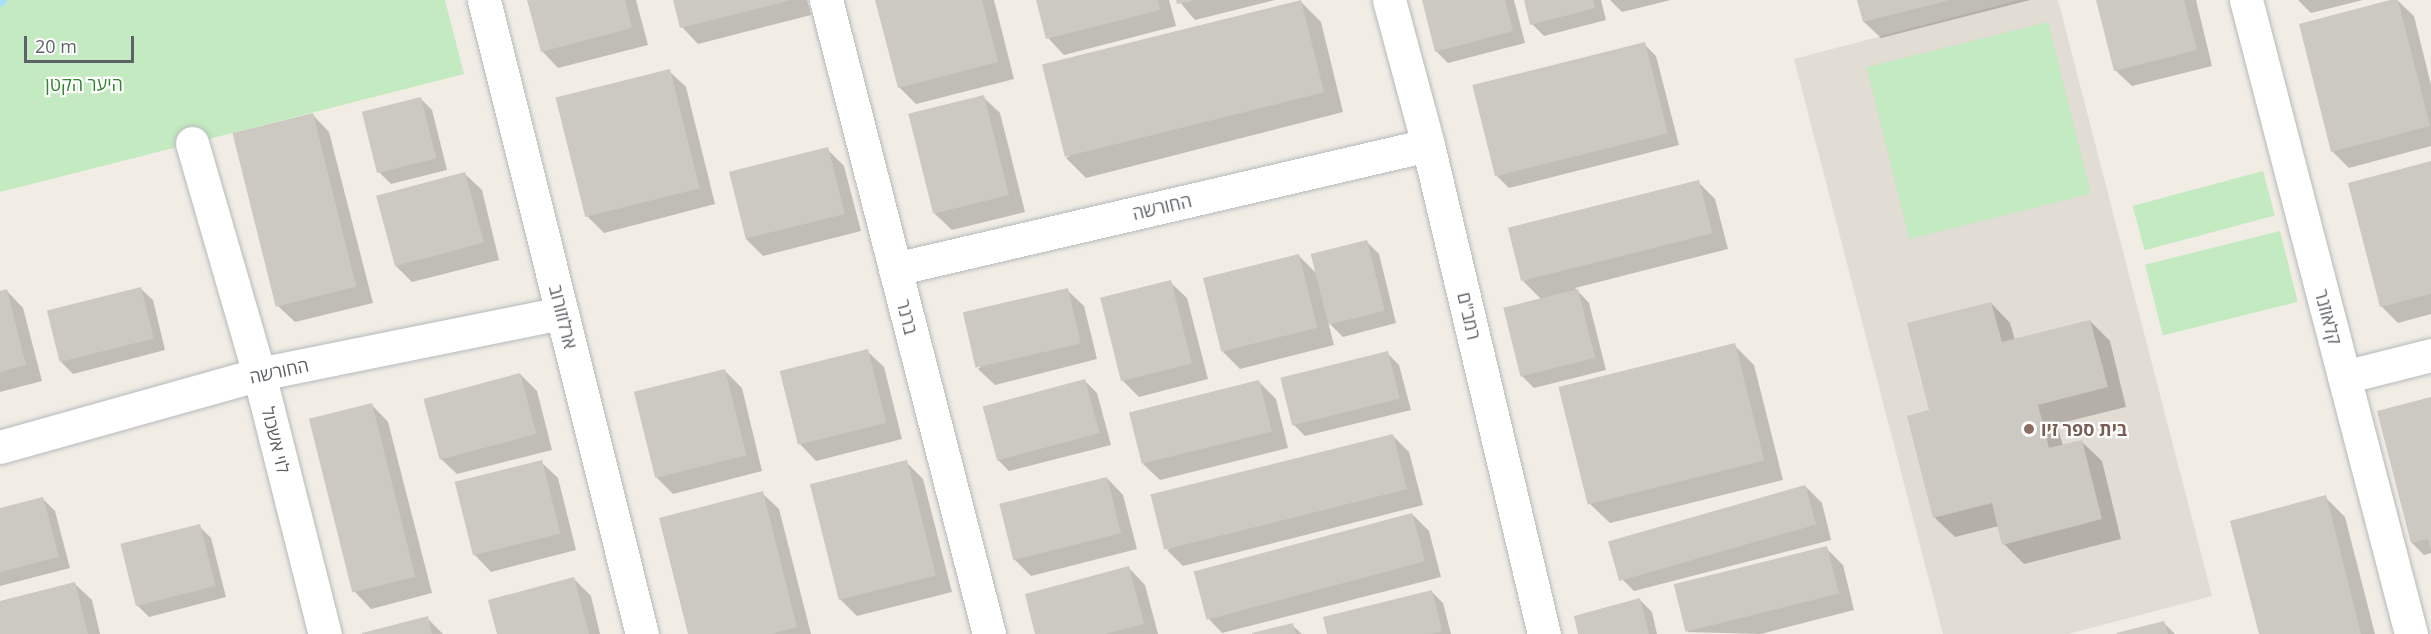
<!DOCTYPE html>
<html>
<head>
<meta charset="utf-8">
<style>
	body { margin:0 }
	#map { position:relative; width:2431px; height:634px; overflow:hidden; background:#f1ede5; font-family:"Open Sans",Heebo,sans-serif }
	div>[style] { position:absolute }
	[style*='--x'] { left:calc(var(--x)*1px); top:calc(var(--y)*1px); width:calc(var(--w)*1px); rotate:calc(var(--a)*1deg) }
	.education>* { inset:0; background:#e1dcd4 }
	.green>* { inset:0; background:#c3eac0; transform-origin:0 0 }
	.shadow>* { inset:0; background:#0003 }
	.stream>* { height:10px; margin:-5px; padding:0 5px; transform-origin:5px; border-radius:5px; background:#a7e0ff }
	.building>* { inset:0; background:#ccc8c2; transform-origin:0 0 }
	.roads { filter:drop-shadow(0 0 2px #b6b9bd) drop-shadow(0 0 2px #b6b9bd) }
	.street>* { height:33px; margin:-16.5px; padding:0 16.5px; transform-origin:16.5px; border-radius:16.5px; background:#fff }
	.secondary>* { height:33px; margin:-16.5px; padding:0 16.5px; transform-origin:16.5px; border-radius:16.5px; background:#fff }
	.dots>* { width:16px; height:16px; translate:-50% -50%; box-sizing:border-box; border:3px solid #fff; border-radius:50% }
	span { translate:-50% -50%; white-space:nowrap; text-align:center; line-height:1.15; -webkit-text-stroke:4.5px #fff; paint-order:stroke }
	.park-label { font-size:18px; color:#30852d }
	.street-label { font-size:18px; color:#5d6267 }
	.education-label { font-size:18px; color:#785e54; font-weight:700 }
	.left { translate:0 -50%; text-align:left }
	.scale { position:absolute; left:24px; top:36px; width:110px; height:27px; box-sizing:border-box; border:3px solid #5d6267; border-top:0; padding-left:8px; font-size:18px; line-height:21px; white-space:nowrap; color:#5d6267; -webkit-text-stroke:4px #fff; paint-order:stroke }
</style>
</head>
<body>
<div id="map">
	<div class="education">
		<i style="clip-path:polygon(2019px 0,2058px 0,2212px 596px,2068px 634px,1943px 634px,1794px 59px)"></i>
	</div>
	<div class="green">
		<i style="clip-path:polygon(0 0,445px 0,464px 74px,0 192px)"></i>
		<i style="left:2048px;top:22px;width:177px;height:187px;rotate:76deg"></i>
		<i style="left:2263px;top:171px;width:46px;height:135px;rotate:75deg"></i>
		<i style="left:2280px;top:231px;width:73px;height:139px;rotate:76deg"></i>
	</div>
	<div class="shadow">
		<i style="clip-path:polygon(529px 0,636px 0,648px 45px,558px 68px,542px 51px)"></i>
		<i style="clip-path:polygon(675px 0,807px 0,811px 15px,698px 44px,682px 27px)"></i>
		<i style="clip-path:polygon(877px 0,994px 0,1014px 79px,916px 104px,899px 87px)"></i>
		<i style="clip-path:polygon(1038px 0,1169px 0,1176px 26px,1064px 55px,1048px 38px)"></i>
		<i style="clip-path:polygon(1178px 0,1275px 0,1195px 20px)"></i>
		<i style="clip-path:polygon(1423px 0,1514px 0,1525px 43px,1448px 63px,1436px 51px)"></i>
		<i style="clip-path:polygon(1526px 0,1601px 0,1606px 20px,1544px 36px,1532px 24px)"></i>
		<i style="clip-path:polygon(1610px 0,1671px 0,1622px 12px)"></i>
		<i style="clip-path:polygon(1859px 0,2030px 0,1881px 38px,1864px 22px)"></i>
		<i style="clip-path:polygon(2098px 0,2196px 0,2212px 66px,2132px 86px,2115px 70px)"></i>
		<i style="clip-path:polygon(2298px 0,2363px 0,2311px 13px)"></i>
		<i style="clip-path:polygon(2397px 0,2414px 16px,2431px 85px,2431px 146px,2349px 168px,2332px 151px)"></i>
		<i style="clip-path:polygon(1301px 2px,1321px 22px,1343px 112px,1086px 178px,1066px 158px)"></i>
		<i style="clip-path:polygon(1644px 44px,1656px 56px,1679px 145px,1509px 188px,1497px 176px)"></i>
		<i style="clip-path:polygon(669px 71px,686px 87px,715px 204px,604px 233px,587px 216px)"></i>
		<i style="clip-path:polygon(983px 97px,1000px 113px,1025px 212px,952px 230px,935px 214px)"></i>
		<i style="clip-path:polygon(420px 98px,432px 110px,447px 170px,391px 184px,379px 172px)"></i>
		<i style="clip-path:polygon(313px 115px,329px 132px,373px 303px,295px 322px,278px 306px)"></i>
		<i style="clip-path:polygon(827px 149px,844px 166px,861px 231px,763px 256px,746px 239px)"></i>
		<i style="clip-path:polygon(2431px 163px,2431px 314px,2398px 323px,2381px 306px)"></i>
		<i style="clip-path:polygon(465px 174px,482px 190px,499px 260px,412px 282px,396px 266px)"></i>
		<i style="clip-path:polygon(1698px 182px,1715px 199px,1728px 249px,1575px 288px,1589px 303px,1606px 370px,1534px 388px,1522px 376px,1542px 300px,1523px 281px)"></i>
		<i style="clip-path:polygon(1367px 242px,1379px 254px,1396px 323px,1343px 337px,1328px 322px,1334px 345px,1240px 369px,1223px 352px,1299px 256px,1318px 275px)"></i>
		<i style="clip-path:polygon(1170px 282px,1187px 298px,1208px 379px,1139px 397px,1122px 380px)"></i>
		<i style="clip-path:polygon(140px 288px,153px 300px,165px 350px,73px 374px,61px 362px)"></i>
		<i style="clip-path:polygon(1067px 290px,1084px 306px,1097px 359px,995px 385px,978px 369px)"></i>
		<i style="clip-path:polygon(7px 291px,23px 308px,42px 381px,0 392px,0 293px)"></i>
		<i style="clip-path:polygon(1991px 303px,2010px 323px,2015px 340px,2090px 321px,2110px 341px,2126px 407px,2057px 424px,2063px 446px,2082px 442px,2102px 461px,2121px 539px,2024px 564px,2004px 544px,1999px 526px,1955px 537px,1935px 518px,1909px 417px,1931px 411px)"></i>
		<i style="clip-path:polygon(1734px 345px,1754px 365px,1783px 480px,1610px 523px,1590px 504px,1561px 389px)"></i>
		<i style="clip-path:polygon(867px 351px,884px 367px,902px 439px,816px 461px,800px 444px)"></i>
		<i style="clip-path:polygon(1387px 353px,1399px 365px,1411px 410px,1305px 436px,1293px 424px)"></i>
		<i style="clip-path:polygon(725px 371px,742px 388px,762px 471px,673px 494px,657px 478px,636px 394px)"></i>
		<i style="clip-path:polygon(520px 374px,537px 391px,552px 450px,457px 474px,440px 458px)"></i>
		<i style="clip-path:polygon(1085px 381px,1097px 393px,1111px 445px,1009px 471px,997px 459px)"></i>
		<i style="clip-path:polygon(1259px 382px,1276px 399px,1288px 448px,1160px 480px,1143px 464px)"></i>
		<i style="clip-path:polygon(2431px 399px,2431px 553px,2424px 555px,2412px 543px)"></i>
		<i style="clip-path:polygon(372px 405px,388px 422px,432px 593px,371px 609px,355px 592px)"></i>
		<i style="clip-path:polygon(1393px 436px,1409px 452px,1423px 505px,1183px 566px,1167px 550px)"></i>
		<i style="clip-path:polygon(541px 462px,558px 478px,576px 550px,491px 572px,475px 555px)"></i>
		<i style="clip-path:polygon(906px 462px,923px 479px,952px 592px,857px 616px,840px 599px)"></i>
		<i style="clip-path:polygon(1107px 478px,1123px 495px,1137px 549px,1031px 576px,1014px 559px)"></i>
		<i style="clip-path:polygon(1805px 486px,1822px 503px,1831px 540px,1634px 591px,1617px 574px)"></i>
		<i style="clip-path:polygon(762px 493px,779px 509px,811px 634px,690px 634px)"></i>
		<i style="clip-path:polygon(2325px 497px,2345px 517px,2375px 634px,2260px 634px)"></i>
		<i style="clip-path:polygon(43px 499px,55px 511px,70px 568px,0 586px,0 510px)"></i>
		<i style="clip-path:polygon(1412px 514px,1429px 531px,1441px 577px,1222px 633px,1206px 616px)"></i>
		<i style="clip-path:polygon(199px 526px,211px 538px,226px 597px,149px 617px,137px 605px)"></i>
		<i style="clip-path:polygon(1826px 548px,1843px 565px,1854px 610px,1761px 634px,1687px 632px)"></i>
		<i style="clip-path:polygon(1129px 568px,1145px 585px,1158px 634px,1037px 634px)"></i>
		<i style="clip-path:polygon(574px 579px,591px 596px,600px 634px,498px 634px)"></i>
		<i style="clip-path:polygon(75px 584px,92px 600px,100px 634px,0 634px,0 603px)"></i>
		<i style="clip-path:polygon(1431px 591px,1443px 603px,1451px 634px,1329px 634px)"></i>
		<i style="clip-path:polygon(1640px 600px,1652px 612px,1657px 634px,1580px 634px)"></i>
		<i style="clip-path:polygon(427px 618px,443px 634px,365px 634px)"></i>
		<i style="clip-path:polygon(2164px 623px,2175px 634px,2119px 634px)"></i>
		<i style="clip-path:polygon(1292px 625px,1302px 634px,1255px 634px)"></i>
	</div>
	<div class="stream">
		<i style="--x:0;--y:2;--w:3;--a:-45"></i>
	</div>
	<div class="building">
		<i style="clip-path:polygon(527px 0,625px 0,632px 28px,541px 52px)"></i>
		<i style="clip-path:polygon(673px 0,788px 0,788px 1px,680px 28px)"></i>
		<i style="clip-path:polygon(875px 0,982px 0,998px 62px,898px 88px)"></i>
		<i style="clip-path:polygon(1036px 0,1158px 0,1160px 10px,1046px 39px)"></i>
		<i style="clip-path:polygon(1176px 0,1191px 0,1192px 1px,1177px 4px)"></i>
		<i style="left:1301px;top:0;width:95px;height:267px;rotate:76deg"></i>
		<i style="clip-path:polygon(1422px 0,1505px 0,1513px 31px,1435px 52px)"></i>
		<i style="clip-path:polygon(1524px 0,1593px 0,1595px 8px,1530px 25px)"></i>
		<i style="clip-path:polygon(1857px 0,1947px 0,1947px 1px,1863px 22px)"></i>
		<i style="clip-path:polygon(2096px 0,2184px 0,2197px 50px,2114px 71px)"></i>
		<i style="clip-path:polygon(2390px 0,2398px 0,2430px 126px,2331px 152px,2299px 24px)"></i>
		<i style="left:1645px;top:42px;width:94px;height:178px;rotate:76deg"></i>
		<i style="left:670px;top:69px;width:123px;height:118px;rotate:76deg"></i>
		<i style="left:984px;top:95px;width:103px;height:78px;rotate:76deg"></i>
		<i style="left:421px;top:97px;width:63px;height:61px;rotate:76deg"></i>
		<i style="left:313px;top:113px;width:179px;height:83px;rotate:76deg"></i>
		<i style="left:828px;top:147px;width:69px;height:102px;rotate:76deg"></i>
		<i style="clip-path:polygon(2431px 161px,2431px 294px,2380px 307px,2348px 183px)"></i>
		<i style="left:465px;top:172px;width:73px;height:92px;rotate:75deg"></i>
		<i style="left:1699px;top:180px;width:55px;height:197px;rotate:76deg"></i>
		<i style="left:1367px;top:240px;width:73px;height:58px;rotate:76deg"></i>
		<i style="left:1299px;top:254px;width:76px;height:99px;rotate:76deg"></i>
		<i style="left:1171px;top:280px;width:86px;height:73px;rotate:76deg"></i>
		<i style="left:141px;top:287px;width:53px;height:97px;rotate:76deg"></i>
		<i style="left:1068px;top:288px;width:57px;height:108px;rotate:77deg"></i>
		<i style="clip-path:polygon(7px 289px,26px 365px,0 372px,0 291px)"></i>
		<i style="left:1578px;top:289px;width:71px;height:77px;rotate:76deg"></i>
		<i style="clip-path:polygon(1991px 302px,2002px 342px,2090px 320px,2108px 387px,2038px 405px,2049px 448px,2082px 440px,2102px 519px,2002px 545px,1992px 503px,1933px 518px,1907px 416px,1929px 410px,1907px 323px)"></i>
		<i style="left:1735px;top:343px;width:121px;height:182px;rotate:76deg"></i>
		<i style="left:868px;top:349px;width:76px;height:91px;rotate:76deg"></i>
		<i style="left:1388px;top:351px;width:49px;height:111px;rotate:76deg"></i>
		<i style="left:725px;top:369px;width:89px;height:94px;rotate:76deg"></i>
		<i style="left:520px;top:373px;width:63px;height:100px;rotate:75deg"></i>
		<i style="left:1085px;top:379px;width:56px;height:106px;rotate:75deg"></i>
		<i style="left:1259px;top:380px;width:53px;height:134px;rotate:76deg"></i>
		<i style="clip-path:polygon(2431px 397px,2431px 548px,2430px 548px,2428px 539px,2411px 543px,2377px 411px)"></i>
		<i style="left:372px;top:403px;width:179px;height:65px;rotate:76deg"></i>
		<i style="left:1393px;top:434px;width:57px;height:250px;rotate:76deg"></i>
		<i style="left:542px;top:460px;width:76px;height:90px;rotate:76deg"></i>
		<i style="left:907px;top:460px;width:119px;height:100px;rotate:76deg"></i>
		<i style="left:1107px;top:477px;width:58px;height:111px;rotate:76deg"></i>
		<i style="left:1805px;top:485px;width:41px;height:205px;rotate:74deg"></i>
		<i style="clip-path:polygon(763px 491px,797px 627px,771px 634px,688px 634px,659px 518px)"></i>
		<i style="clip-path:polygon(2326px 495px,2361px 634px,2259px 634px,2230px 521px)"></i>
		<i style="clip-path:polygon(43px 497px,59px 557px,0 572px,0 508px)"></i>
		<i style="left:1412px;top:513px;width:50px;height:226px;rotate:75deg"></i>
		<i style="left:200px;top:524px;width:64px;height:82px;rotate:76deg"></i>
		<i style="left:1827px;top:546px;width:49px;height:158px;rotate:76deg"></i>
		<i style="clip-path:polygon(1129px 566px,1144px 624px,1105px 634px,1035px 634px,1025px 594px)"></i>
		<i style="clip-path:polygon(574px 577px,589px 634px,497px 634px,488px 600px)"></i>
		<i style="clip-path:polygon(75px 582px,88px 634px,0 634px,0 601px)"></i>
		<i style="clip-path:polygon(1432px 590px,1442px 631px,1431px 634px,1327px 634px,1323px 617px)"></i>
		<i style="clip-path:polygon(1640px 598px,1649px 634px,1578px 634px,1574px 616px)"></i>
		<i style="clip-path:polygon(428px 616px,432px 634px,362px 634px,362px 633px)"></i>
		<i style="clip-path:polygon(2164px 621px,2168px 634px,2117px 634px,2116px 633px)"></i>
		<i style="clip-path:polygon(1293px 623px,1296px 634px,1252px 634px,1252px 633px)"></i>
	</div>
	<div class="roads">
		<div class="street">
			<i style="--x:484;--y:0;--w:653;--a:76.01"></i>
			<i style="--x:1389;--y:0;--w:150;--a:74.9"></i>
			<i style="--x:1428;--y:145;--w:503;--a:76.66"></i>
			<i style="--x:192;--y:143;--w:241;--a:73.8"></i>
			<i style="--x:259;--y:374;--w:268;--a:75.8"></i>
			<i style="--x:895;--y:269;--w:547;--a:-13.1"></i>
			<i style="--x:2344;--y:377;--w:90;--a:-14.2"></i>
			<i style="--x:0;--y:447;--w:269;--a:-15.7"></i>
			<i style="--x:259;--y:374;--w:309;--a:-11.4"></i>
		</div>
		<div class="secondary">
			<i style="--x:826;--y:0;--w:655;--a:75.58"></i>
			<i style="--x:2246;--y:0;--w:655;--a:75.41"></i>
		</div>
	</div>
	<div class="dots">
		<i style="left:2029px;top:429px;background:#8d6e63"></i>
	</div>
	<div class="park-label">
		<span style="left:84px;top:84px">היער הקטן</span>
	</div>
	<div class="street-label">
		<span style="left:1162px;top:207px;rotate:-13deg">החורשה</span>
		<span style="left:1469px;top:316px;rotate:77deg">רמב"ם</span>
		<span style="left:563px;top:317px;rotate:76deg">ארלוזורוב</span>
		<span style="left:907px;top:317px;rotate:76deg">ברנר</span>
		<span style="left:2328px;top:317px;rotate:75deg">קלאוזנר</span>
		<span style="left:279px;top:371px;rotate:-12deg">החורשה</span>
		<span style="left:276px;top:440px;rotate:76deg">לוי אשכול</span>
	</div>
	<div class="education-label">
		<span class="left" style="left:2041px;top:429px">בית ספר זיו</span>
	</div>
	<div class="scale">20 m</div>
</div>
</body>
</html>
